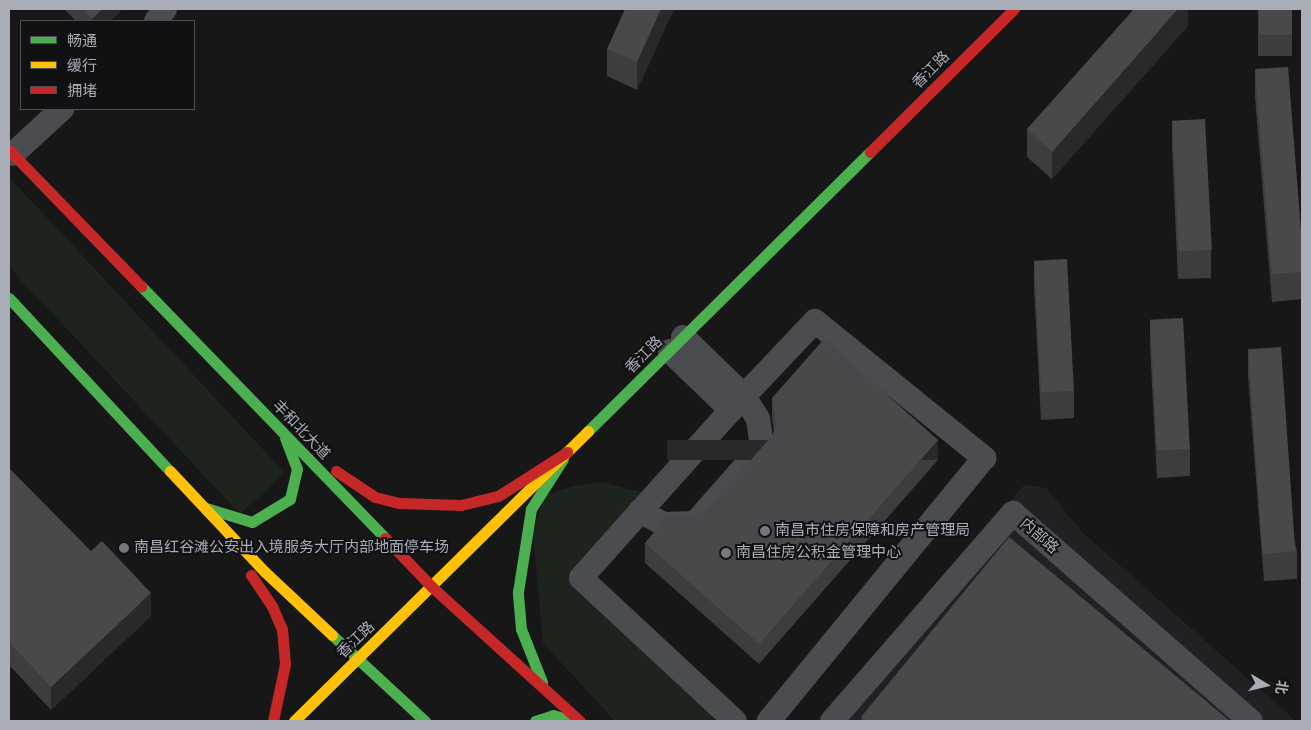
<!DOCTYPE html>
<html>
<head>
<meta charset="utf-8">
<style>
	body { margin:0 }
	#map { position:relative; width:1311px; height:730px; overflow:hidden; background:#171717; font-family:Rubik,"Noto Sans SC",sans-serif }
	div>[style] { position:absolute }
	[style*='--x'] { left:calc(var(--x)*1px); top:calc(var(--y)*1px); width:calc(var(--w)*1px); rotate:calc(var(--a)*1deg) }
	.built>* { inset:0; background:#212123 }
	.green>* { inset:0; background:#1d241e }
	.street>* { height:24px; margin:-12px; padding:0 12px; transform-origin:12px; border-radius:12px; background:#4b4c50 }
	.fast>* { height:11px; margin:-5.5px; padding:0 5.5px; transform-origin:5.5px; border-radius:5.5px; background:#4caf50 }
	.slow>* { height:11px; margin:-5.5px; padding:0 5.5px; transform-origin:5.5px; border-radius:5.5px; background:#ffc107 }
	.jam>* { height:11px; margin:-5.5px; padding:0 5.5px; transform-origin:5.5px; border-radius:5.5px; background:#c62828 }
	.wall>* { inset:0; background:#3d3d3f; transform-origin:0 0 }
	.shaded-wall>* { inset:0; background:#29292a; transform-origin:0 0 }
	.building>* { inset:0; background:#49494c; transform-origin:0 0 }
	.dots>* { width:14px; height:14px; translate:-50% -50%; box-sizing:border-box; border:2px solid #111113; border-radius:50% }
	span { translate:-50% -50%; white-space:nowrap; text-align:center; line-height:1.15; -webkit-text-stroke:4px #111113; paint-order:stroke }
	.street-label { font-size:15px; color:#a8adb8 }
	.poi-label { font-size:15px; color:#a8adb8 }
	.left { translate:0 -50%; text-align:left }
	.frame { position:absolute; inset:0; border:10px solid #a8adb8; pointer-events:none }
	.legend { position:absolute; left:20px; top:20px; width:175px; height:90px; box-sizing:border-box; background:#111113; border:1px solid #4d4f55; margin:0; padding:6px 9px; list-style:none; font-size:15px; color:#a8adb8 }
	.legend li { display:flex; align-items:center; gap:10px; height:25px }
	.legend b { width:25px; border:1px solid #4d4f55 }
	.north { position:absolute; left:1241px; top:660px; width:50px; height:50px; -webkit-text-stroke:4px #111113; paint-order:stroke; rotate:99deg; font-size:14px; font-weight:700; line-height:20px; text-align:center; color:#a8adb8 }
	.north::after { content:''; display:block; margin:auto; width:18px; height:22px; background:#a8adb8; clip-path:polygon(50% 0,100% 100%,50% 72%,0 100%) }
</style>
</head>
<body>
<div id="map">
	<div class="built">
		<i style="clip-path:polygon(1025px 484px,1046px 488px,1082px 532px,1296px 721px,821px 721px)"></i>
	</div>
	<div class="green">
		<i style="clip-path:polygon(9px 177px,284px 472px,240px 514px,9px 267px)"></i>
		<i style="clip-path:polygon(602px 482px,649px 494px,575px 579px,722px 710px,712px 721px,615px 721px,543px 643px,533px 533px,545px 495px,577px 485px)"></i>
	</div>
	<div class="street">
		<i style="--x:156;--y:21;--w:15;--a:-53"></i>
		<i style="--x:13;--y:154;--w:67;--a:-42.6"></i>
		<i style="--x:683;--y:337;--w:85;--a:44"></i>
		<i style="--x:744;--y:396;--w:103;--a:-46.6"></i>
		<i style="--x:815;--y:321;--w:218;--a:39"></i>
		<i style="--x:984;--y:458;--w:340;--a:129.3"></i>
		<i style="--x:670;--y:351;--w:85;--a:44"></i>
		<i style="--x:731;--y:410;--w:225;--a:131.8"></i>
		<i style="--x:581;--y:578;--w:210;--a:42.9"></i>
		<i style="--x:640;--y:511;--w:26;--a:29"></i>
		<i style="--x:663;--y:524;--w:32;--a:-2"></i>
		<i style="--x:695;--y:523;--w:101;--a:-48.6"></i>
		<i style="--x:762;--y:447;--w:28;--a:-98"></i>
		<i style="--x:758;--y:419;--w:27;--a:-121"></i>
		<i style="--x:744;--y:396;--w:15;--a:132"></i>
		<i style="--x:832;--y:721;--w:276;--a:-49"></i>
		<i style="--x:1013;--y:513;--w:316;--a:41.2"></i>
	</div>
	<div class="fast">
		<i style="--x:141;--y:286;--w:351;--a:45.9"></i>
		<i style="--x:9;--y:298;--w:236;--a:47.1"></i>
		<i style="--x:588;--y:431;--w:397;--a:-44.7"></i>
		<i style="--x:206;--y:508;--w:48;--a:16.9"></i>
		<i style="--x:252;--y:522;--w:44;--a:-31.2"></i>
		<i style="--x:290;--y:499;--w:31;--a:-77"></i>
		<i style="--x:297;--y:469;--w:33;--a:-111"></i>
		<i style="--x:332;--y:635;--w:127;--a:42.8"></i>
		<i style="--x:542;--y:682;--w:57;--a:-111.6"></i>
		<i style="--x:521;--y:629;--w:37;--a:-95"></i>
		<i style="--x:518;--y:592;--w:84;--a:-81.1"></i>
		<i style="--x:531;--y:509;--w:59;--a:-57.4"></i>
		<i style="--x:535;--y:721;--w:19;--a:-18"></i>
		<i style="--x:553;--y:715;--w:21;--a:17"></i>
	</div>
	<div class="slow">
		<i style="--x:170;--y:471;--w:139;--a:46.8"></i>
		<i style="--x:265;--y:572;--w:92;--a:43.2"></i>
		<i style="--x:294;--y:721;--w:413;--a:-44.6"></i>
	</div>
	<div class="jam">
		<i style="--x:9;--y:150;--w:190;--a:45.9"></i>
		<i style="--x:870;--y:152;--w:203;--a:-44.8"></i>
		<i style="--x:336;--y:471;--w:47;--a:33.7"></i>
		<i style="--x:375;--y:497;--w:25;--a:14"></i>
		<i style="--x:399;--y:503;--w:62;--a:1.8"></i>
		<i style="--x:461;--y:505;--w:38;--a:-14"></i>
		<i style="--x:498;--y:496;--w:82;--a:-32.5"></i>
		<i style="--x:385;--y:538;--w:68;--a:46.2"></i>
		<i style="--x:432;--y:587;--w:200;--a:42.2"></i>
		<i style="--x:251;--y:575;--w:37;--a:56"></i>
		<i style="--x:272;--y:606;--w:25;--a:67"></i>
		<i style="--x:282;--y:629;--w:35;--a:85"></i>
		<i style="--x:285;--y:664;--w:58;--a:101.9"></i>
	</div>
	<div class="wall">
		<i style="clip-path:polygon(64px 9px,122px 9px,110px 21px,76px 21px)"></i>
		<i style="clip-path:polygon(674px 9px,637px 90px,607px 76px,607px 49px)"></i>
		<i style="clip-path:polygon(1188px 9px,1188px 26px,1052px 179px,1027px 157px,1027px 129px)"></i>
		<i style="left:1258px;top:9px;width:34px;height:47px"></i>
		<i style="clip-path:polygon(1255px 69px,1302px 243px,1302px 299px,1272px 302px,1255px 97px)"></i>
		<i style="clip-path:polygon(1172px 121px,1211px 250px,1211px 278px,1178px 279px,1172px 148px)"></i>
		<i style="clip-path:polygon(1034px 261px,1074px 391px,1074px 418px,1041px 420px,1034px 288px)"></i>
		<i style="clip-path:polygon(1150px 319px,1190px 449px,1190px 476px,1157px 478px,1150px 347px)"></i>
		<i style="clip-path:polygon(1248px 349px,1297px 551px,1297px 579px,1264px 581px,1248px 376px)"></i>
		<i style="clip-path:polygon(772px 398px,938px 460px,759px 664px,645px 563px,645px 543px,705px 512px,772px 436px,774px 431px,772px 419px)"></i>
		<i style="clip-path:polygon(9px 468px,151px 616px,51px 710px,9px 665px)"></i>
		<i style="clip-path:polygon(861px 717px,1230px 721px,861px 721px)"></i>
	</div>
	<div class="shaded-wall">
		<i style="clip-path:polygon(102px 9px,122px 9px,110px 21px,92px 21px,92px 19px)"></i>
		<i style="clip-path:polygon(661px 9px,674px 9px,637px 90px,637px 62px)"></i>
		<i style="clip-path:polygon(1178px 9px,1188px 9px,1188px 26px,1052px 179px,1052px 152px)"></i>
		<i style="left:938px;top:440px;width:20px;height:271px;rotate:90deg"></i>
		<i style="clip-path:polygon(151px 593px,151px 616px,51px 710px,51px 687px)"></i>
	</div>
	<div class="building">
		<i style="clip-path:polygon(83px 9px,102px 9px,92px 19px)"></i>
		<i style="clip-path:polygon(625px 9px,661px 9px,637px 62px,607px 49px)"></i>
		<i style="clip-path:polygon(1134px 9px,1178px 9px,1052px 152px,1027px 129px)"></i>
		<i style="left:1259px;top:9px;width:33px;height:26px"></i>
		<i style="clip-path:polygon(1288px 67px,1302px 243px,1302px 272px,1272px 274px,1255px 69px)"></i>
		<i style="left:1205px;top:119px;width:131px;height:33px;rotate:87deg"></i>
		<i style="left:1067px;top:259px;width:132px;height:33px;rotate:87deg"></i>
		<i style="left:1183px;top:318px;width:131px;height:33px;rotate:87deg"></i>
		<i style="clip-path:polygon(824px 339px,938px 440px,759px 644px,645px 543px,667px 517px,696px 516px,705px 512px,772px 436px,776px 425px,772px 398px)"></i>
		<i style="left:1281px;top:347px;width:205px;height:33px;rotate:86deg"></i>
		<i style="clip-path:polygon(9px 468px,91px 551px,102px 541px,151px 593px,51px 687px,9px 642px)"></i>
		<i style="clip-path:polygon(1009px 537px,1230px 721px,866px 721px,861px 717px)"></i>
	</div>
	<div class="dots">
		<i style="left:765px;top:531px;background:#757880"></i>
		<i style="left:124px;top:548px;background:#757880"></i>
		<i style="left:726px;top:553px;background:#757880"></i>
	</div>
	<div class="street-label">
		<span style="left:931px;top:70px;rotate:-45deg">香江路</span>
		<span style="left:644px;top:355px;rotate:-45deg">香江路</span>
		<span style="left:301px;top:430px;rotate:46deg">丰和北大道</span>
		<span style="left:1039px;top:536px;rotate:41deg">内部路</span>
		<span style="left:356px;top:640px;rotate:-44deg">香江路</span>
	</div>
	<div class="poi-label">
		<span class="left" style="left:775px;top:531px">南昌市住房保障和房产管理局</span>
		<span class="left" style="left:134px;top:548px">南昌红谷滩公安出入境服务大厅内部地面停车场</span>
		<span class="left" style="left:736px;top:553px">南昌住房公积金管理中心</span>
	</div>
	<div class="frame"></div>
	<ul class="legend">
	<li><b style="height:6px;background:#4caf50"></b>畅通</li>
	<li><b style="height:6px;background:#ffc107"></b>缓行</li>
	<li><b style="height:6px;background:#c62828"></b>拥堵</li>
	</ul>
	<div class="north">北</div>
</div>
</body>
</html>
